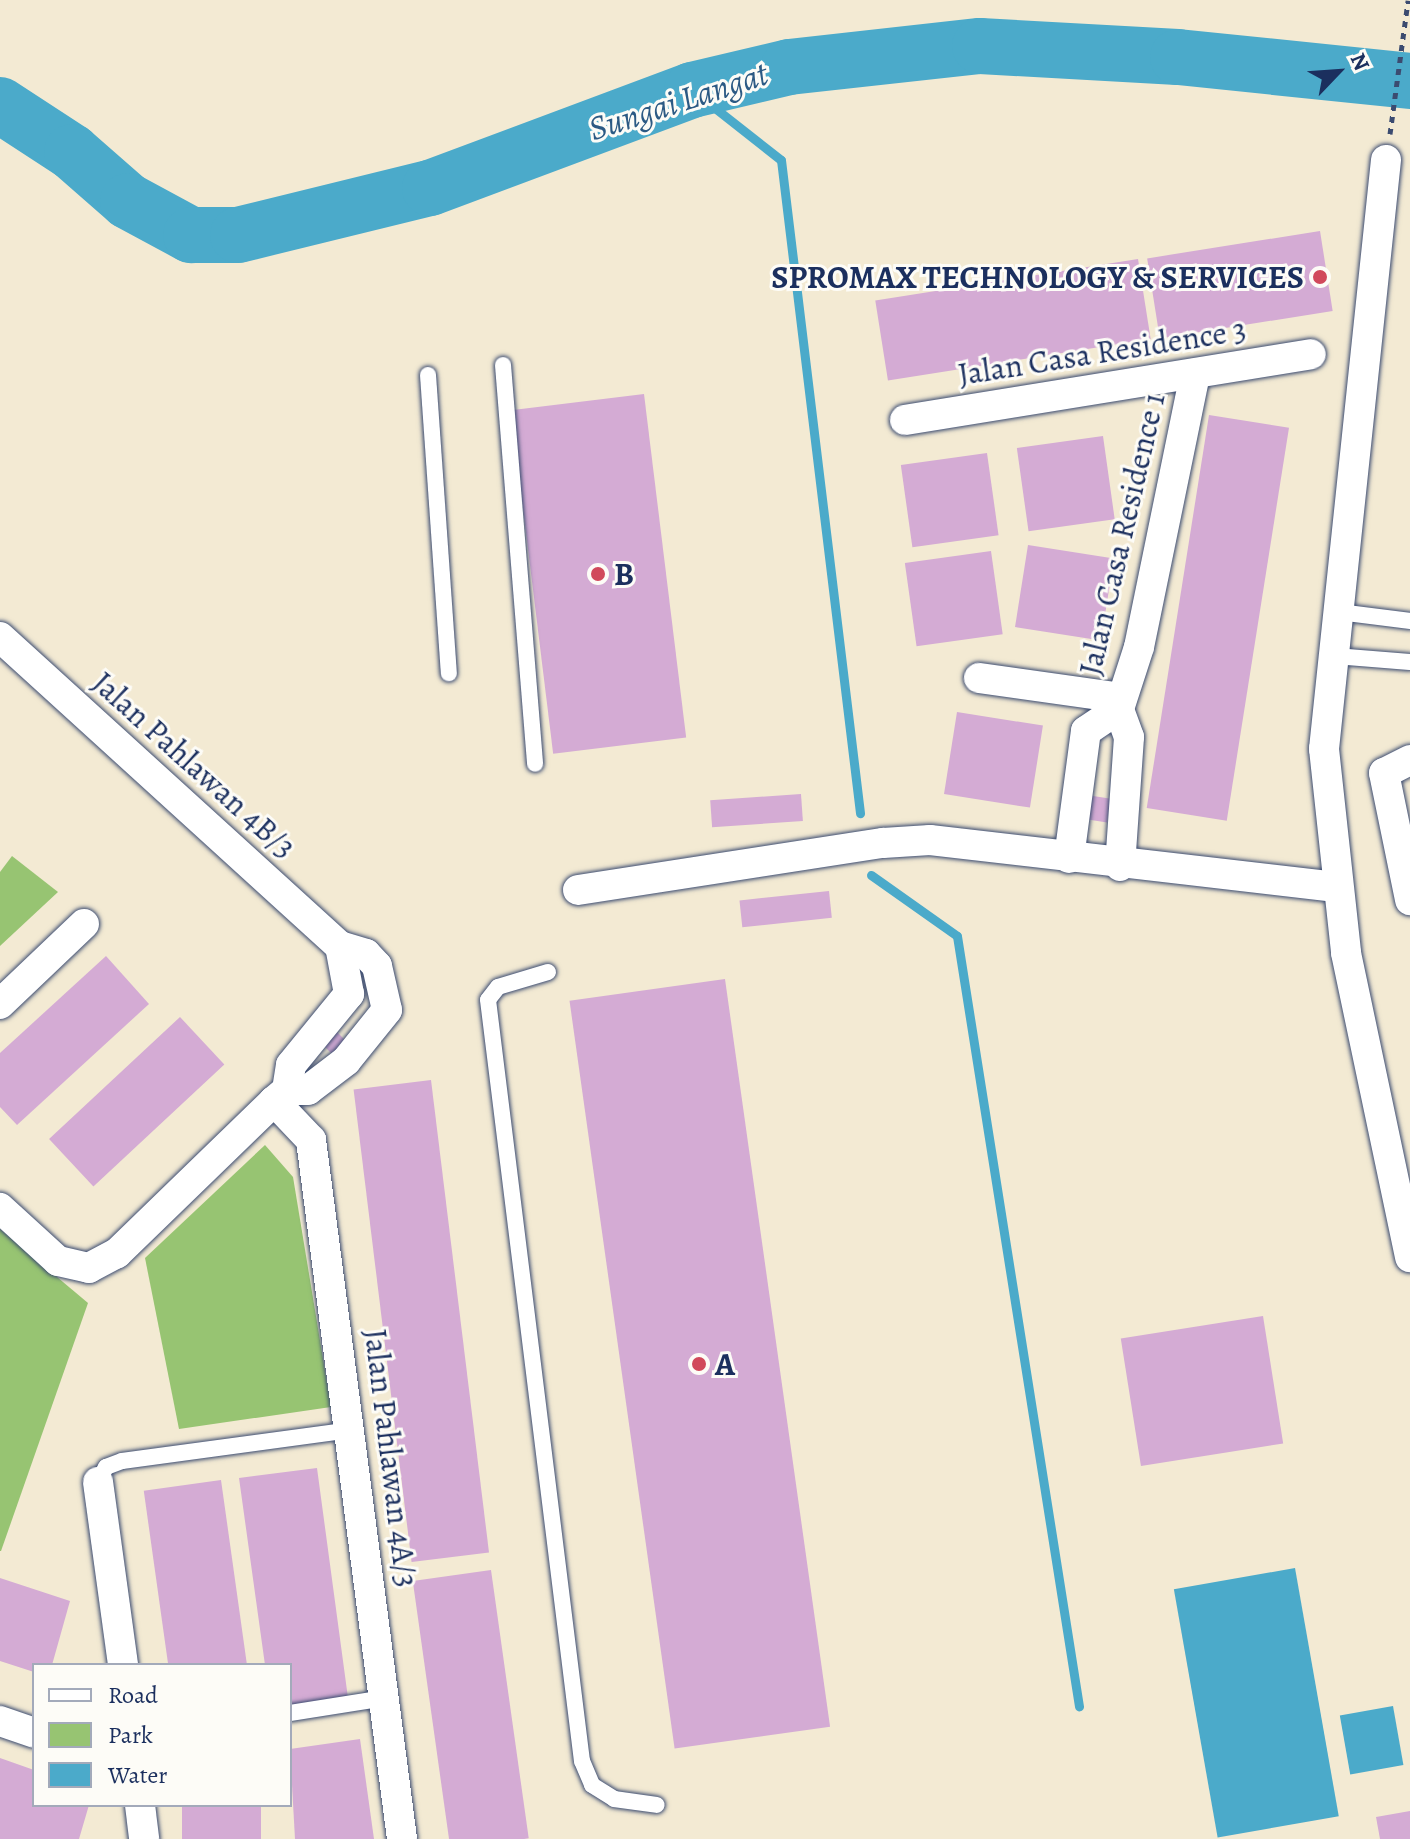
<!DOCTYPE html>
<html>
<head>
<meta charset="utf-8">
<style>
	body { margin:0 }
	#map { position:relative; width:1410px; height:1839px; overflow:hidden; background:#f3ead3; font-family:Alegreya,serif }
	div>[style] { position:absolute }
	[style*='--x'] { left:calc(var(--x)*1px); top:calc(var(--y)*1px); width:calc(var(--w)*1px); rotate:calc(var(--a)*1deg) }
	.green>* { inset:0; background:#97c472 }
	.water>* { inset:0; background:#4baaca; transform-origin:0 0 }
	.stream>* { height:9px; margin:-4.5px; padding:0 4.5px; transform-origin:4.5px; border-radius:4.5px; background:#4baaca }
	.river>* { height:56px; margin:-28px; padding:0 28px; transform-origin:28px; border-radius:28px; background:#4baaca }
	.building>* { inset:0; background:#d4abd4; transform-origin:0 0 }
	.path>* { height:5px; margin-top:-2.5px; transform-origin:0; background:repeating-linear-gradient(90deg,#3b4b70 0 6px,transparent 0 12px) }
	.roads { filter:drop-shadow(0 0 2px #3b4b70) drop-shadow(0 0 2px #3b4b70) }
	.service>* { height:16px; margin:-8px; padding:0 8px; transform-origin:8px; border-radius:8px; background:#fff }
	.minor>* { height:30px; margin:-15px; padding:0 15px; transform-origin:15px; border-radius:15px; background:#fff }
	.dots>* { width:22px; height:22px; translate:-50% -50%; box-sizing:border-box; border:4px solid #fdfcf7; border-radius:50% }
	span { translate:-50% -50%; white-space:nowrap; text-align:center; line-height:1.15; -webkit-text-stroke:6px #fdfcf7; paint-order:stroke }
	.poi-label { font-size:32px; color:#1b2f5e; font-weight:700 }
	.right { translate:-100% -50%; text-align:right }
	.left { translate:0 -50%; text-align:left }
	.street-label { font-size:32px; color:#1b2f5e }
	.water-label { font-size:34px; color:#2c5a84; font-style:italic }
	.legend { position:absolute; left:32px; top:1663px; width:260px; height:144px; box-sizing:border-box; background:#fdfcf7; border:2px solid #a3aaba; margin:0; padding:10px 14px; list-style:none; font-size:24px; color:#1b2f5e }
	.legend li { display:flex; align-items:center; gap:16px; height:40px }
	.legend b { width:40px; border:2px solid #a3aaba }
	.north { position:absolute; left:1298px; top:32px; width:80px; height:80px; -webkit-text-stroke:6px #fdfcf7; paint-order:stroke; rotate:65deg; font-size:22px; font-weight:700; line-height:32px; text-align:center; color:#1b2f5e }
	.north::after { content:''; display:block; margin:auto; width:28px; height:36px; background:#1b2f5e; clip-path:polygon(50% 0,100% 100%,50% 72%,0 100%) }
</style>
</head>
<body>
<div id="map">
	<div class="green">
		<i style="clip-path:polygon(12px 856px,58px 892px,0 946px,0 872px)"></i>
		<i style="clip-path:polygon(265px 1145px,293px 1177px,331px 1407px,179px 1429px,145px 1258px)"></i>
		<i style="clip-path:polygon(0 1229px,88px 1303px,1px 1551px,0 1551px)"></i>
	</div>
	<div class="water">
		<i style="left:1295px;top:1568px;width:252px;height:123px;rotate:80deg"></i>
		<i style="left:1393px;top:1706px;width:60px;height:54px;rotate:80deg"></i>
	</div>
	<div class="stream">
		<i style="--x:692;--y:90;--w:113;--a:38.2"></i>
		<i style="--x:781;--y:160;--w:658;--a:83.1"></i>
		<i style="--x:871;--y:875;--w:105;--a:35.3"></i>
		<i style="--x:957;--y:936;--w:780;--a:81"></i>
	</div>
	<div class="river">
		<i style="--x:0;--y:105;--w:86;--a:33.1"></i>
		<i style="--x:72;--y:152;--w:74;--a:41.2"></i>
		<i style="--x:128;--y:201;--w:72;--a:28.4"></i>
		<i style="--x:191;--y:235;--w:47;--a:0"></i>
		<i style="--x:238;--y:235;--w:198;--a:-13.8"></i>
		<i style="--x:430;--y:188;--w:280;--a:-20.5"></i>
		<i style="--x:692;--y:90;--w:100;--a:-13.3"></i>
		<i style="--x:789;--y:67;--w:192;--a:-6.3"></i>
		<i style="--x:980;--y:46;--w:198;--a:3.2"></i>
		<i style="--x:1178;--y:57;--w:233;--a:5.9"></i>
	</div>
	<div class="building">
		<i style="left:1320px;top:231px;width:81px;height:175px;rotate:81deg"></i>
		<i style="left:1138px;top:259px;width:81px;height:266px;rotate:81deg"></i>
		<i style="left:644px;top:394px;width:346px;height:134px;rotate:83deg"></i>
		<i style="left:1209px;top:415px;width:81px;height:398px;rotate:9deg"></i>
		<i style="left:1103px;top:436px;width:84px;height:87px;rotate:82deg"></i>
		<i style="left:987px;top:453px;width:83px;height:87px;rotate:82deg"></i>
		<i style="left:1028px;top:545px;width:87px;height:83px;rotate:9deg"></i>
		<i style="left:991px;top:551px;width:84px;height:87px;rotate:82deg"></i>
		<i style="left:957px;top:712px;width:87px;height:83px;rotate:9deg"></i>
		<i style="left:801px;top:794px;width:27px;height:91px;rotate:86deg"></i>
		<i style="left:1087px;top:795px;width:24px;height:24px;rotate:9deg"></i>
		<i style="left:829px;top:891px;width:27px;height:90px;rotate:84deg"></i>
		<i style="clip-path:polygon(106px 956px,149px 1004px,17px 1125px,0 1107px,0 1053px)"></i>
		<i style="left:725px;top:979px;width:755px;height:157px;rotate:82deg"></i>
		<i style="left:180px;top:1017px;width:65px;height:179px;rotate:47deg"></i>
		<i style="left:336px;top:1031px;width:13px;height:19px;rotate:45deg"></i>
		<i style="left:431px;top:1080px;width:476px;height:78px;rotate:83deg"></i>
		<i style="left:1263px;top:1316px;width:129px;height:144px;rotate:81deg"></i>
		<i style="clip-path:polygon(317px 1468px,348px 1698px,290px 1705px,290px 1665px,265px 1665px,239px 1478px)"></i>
		<i style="left:221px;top:1480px;width:187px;height:78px;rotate:82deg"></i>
		<i style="left:491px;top:1570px;width:271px;height:79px;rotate:82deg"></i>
		<i style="clip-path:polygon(0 1578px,70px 1601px,52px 1665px,34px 1665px,34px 1672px,0 1661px)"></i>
		<i style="clip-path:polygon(360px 1739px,374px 1839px,295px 1839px,290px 1749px)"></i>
		<i style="clip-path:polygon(0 1758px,34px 1770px,34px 1805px,89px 1805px,79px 1839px,0 1839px)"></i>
		<i style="left:182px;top:1805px;width:79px;height:34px"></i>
		<i style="clip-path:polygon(1410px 1811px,1410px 1839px,1380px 1839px,1376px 1817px)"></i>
	</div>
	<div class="path">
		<i style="--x:1390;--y:134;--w:135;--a:-82.3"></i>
	</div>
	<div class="roads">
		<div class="service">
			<i style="--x:503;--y:365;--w:400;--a:85.4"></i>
			<i style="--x:428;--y:375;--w:299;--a:86"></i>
			<i style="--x:1339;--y:612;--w:72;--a:7.2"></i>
			<i style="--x:1335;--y:656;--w:75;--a:4.6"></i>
			<i style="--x:548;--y:972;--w:52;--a:163.3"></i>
			<i style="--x:498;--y:987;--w:16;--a:128"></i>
			<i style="--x:488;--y:1000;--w:767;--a:82.96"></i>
			<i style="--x:582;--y:1761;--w:26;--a:67"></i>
			<i style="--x:592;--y:1785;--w:26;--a:32"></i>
			<i style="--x:614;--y:1799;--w:43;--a:7.9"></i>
			<i style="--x:98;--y:1482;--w:17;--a:-62"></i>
			<i style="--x:106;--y:1467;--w:17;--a:-21"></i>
			<i style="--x:122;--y:1461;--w:232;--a:-7.7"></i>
			<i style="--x:290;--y:1713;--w:96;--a:-9"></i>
		</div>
		<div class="minor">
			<i style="--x:1386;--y:160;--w:592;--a:96.01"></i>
			<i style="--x:1324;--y:749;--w:205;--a:83.8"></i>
			<i style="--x:1346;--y:953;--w:311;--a:78.1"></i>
			<i style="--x:905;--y:420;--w:411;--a:-9.2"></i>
			<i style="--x:0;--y:637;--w:459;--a:42.3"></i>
			<i style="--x:340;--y:946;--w:27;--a:17"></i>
			<i style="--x:366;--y:954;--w:16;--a:47"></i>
			<i style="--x:377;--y:966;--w:45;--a:77.2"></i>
			<i style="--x:387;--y:1010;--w:65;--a:128.8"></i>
			<i style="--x:346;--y:1061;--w:48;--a:142.7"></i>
			<i style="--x:308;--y:1090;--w:21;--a:180"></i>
			<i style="--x:287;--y:1090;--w:17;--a:140"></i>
			<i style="--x:274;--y:1101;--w:219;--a:135.9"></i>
			<i style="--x:117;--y:1253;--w:32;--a:152"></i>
			<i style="--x:89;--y:1268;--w:32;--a:-167"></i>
			<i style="--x:58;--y:1261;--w:79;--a:-137.6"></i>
			<i style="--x:979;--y:678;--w:144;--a:8"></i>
			<i style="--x:1410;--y:760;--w:29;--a:153"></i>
			<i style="--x:1384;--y:773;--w:130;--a:78.4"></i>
			<i style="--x:1069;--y:858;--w:128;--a:-82.4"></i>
			<i style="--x:1086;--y:731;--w:40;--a:-34"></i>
			<i style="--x:1120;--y:866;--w:129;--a:-86"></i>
			<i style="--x:1129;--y:737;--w:30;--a:-110"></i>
			<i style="--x:1119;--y:709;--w:65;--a:-72.1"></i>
			<i style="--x:1139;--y:647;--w:279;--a:-78.4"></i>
			<i style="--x:578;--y:890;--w:309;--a:-8.8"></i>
			<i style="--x:883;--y:843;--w:47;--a:-3.7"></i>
			<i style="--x:930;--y:840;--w:411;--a:6.6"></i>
			<i style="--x:0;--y:1004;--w:116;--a:-43.6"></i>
			<i style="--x:287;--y:1090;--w:25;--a:-81"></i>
			<i style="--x:291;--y:1065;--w:92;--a:-50.8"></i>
			<i style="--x:349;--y:994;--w:49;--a:-100.6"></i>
			<i style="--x:274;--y:1101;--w:54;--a:46.5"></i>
			<i style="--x:311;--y:1140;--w:705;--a:82.58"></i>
			<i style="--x:98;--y:1482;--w:185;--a:82.2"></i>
			<i style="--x:0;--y:1721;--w:36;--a:19"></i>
			<i style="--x:140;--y:1805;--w:34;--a:83"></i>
		</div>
	</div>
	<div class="dots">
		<i style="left:1320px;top:277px;background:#d1495b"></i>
		<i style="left:598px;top:574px;background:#d1495b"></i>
		<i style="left:699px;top:1364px;background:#d1495b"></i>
	</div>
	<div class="poi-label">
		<span class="right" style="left:1304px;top:277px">SPROMAX TECHNOLOGY &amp; SERVICES</span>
		<span class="left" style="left:614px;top:574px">B</span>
		<span class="left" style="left:715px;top:1364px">A</span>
	</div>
	<div class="street-label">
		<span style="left:1102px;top:352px;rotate:-9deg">Jalan Casa Residence 3</span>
		<span style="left:1122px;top:534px;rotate:-77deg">Jalan Casa Residence 1</span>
		<span style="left:194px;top:765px;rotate:42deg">Jalan Pahlawan 4B/3</span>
		<span style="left:391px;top:1458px;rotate:83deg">Jalan Pahlawan 4A/3</span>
	</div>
	<div class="water-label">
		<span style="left:678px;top:101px;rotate:-18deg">Sungai Langat</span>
	</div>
	<ul class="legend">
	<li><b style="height:10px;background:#fff"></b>Road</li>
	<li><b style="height:22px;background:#97c472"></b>Park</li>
	<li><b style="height:22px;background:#4baaca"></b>Water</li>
	</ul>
	<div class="north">N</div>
</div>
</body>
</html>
